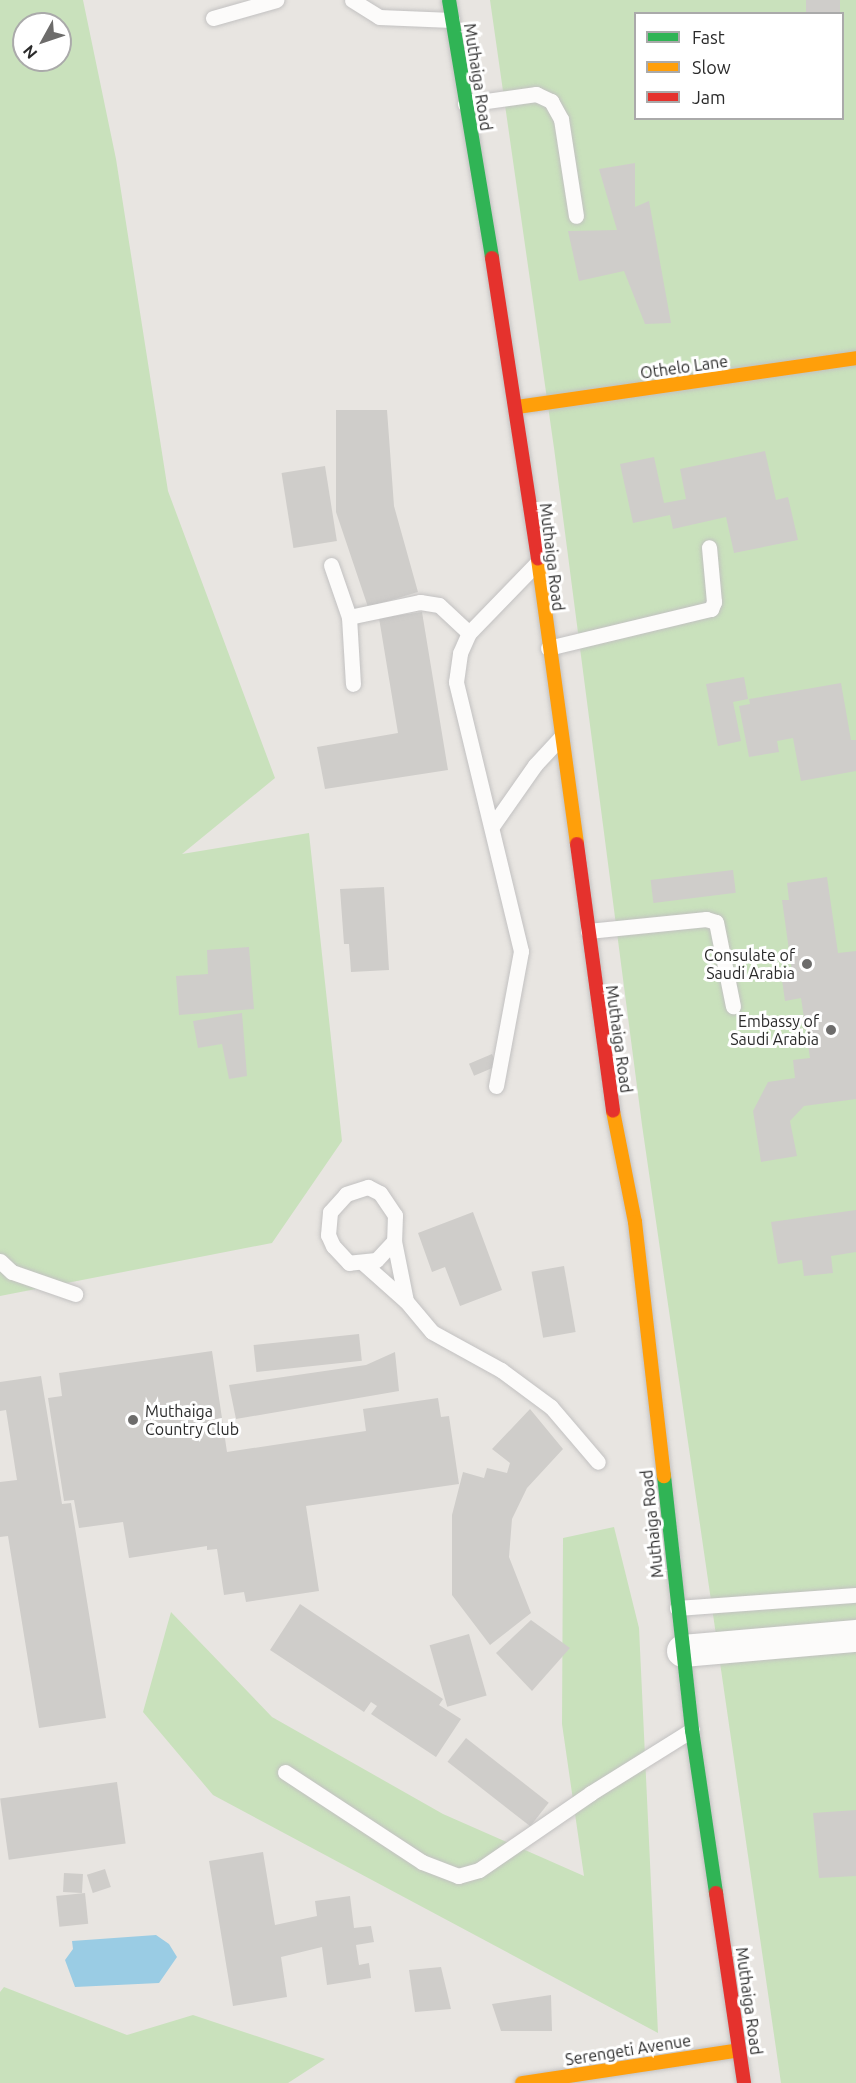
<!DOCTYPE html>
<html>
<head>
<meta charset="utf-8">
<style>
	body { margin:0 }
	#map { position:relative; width:856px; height:2083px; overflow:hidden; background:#e8e5e1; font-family:Ubuntu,sans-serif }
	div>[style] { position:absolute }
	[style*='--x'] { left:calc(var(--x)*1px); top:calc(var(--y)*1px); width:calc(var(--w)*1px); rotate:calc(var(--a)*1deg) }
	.green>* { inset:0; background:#c9e1bc }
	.water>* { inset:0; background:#9acce4 }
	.building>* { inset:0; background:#cfcdca; transform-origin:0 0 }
	.roads { filter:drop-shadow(0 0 2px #c2c1c1) drop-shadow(0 0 2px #c2c1c1) }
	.lane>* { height:15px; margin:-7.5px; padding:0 7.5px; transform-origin:7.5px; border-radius:7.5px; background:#fcfbfa }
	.street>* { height:32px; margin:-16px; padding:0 16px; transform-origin:16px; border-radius:16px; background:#fcfbfa }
	.fast>* { height:14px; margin:-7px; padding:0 7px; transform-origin:7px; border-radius:7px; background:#30b455 }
	.slow>* { height:14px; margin:-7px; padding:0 7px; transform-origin:7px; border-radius:7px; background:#ff9f0a }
	.jam>* { height:14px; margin:-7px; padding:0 7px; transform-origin:7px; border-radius:7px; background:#e5322d }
	.dots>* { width:16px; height:16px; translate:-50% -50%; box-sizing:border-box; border:3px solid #fff; border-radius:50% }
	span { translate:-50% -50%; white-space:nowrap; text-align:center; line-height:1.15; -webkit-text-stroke:6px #fff; paint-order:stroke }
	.street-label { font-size:16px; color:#2b2b2b }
	.poi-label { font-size:16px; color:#2b2b2b }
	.right { translate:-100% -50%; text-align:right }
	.left { translate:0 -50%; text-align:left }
	.legend { position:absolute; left:634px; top:12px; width:210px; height:108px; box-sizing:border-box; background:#fff; border:2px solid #aaa; margin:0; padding:8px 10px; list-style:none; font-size:18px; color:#2b2b2b }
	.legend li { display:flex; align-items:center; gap:12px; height:30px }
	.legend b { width:30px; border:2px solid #aaa }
	.north { position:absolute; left:12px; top:12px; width:60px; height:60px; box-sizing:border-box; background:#fff; border:2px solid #aaa; border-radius:50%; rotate:230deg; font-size:16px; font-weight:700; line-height:24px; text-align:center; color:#2b2b2b }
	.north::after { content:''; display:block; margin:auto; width:21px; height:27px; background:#6d6c6b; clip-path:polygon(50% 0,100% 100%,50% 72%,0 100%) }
</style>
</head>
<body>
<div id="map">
	<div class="green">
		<i style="clip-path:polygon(evenodd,0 0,83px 0,116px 159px,168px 491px,275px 778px,182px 854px,309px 833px,342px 1141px,272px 1243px,0 1296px,0 0,24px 24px,60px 24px,60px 60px,24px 60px,24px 24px)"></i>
		<i style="clip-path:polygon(evenodd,490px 0,856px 0,856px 2083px,781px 2083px,642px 1125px,554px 448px,490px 0,636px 14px,842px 14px,842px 118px,636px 118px,636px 14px)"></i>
		<i style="clip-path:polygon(614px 1527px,639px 1628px,658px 2033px,213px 1795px,143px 1712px,171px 1612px,272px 1717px,443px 1814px,584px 1876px,562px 1724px,563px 1538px)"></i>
		<i style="clip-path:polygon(4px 1987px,127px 2035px,193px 2015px,325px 2059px,288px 2083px,0 2083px,0 1992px)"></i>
	</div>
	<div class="water">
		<i style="clip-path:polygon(156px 1935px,169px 1944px,177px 1957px,159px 1983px,75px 1987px,65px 1960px,73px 1949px,72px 1941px)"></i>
	</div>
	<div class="building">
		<i style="left:806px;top:0;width:34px;height:14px"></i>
		<i style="clip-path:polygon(635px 163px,635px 207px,649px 201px,671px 323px,645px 324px,624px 271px,579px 281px,568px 231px,617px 230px,599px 169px)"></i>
		<i style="clip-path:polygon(336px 410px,387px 410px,394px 506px,418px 592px,368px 607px,336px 512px)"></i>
		<i style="clip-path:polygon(765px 451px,776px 500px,788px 497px,798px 540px,734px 553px,726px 517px,673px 529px,670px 515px,633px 523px,620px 464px,654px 457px,664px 503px,686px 499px,680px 469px)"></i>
		<i style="left:325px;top:466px;width:76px;height:44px;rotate:81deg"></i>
		<i style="clip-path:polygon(422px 612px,448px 770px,325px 789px,317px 747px,398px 733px,379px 618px)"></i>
		<i style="clip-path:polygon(744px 677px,748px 699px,733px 702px,741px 741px,718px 746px,706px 684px)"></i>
		<i style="clip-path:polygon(841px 683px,851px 740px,856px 740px,856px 771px,801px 781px,793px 738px,777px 741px,779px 752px,749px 757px,739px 706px,750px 704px,749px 699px)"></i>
		<i style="left:733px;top:870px;width:23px;height:83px;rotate:83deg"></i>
		<i style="clip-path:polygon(827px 877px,838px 953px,856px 951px,856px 1099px,804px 1106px,790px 1121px,797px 1156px,761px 1162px,753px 1111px,768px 1082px,795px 1078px,793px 1060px,810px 1058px,801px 998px,785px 1001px,781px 973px,792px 972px,782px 900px,789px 900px,787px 883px)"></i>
		<i style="clip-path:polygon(384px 887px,389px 970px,351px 972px,349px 944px,344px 944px,340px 889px)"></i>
		<i style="clip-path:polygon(249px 947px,254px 1009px,179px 1015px,176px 976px,208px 974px,207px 950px)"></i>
		<i style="clip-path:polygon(242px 1013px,247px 1076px,229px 1079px,222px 1044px,198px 1048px,193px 1021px)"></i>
		<i style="left:492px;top:1054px;width:13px;height:25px;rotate:67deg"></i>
		<i style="clip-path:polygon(856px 1210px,856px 1252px,831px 1256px,833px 1273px,804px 1276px,802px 1260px,778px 1264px,771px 1222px)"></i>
		<i style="clip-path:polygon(473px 1212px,502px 1290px,460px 1306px,445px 1267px,432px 1272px,418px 1233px)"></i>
		<i style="left:564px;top:1266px;width:67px;height:33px;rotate:80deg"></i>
		<i style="left:359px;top:1334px;width:27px;height:106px;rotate:84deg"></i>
		<i style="clip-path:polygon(212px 1351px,227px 1452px,366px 1431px,363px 1409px,438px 1398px,441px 1417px,449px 1416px,459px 1484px,306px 1506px,319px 1591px,246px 1602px,244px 1592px,224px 1595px,217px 1549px,207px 1550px,207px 1546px,129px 1558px,123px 1522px,79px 1528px,74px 1500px,64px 1501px,48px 1398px,62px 1396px,59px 1373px)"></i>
		<i style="clip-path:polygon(395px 1352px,399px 1391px,236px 1419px,229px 1385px,366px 1365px)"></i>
		<i style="clip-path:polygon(41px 1376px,62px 1504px,71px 1503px,106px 1718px,39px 1728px,8px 1536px,0 1537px,0 1482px,17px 1480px,6px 1410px,0 1411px,0 1382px)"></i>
		<i style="clip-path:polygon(530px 1409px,563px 1449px,527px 1488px,512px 1519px,509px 1557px,531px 1613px,490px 1645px,452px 1595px,452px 1515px,463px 1472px,484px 1478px,487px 1468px,507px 1473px,510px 1463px,492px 1449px)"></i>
		<i style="clip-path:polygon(300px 1604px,443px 1699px,439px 1705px,461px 1719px,436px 1757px,371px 1714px,377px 1706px,371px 1702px,364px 1712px,270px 1650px)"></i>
		<i style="clip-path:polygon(531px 1620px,570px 1648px,532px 1691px,496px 1653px)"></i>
		<i style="left:469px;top:1634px;width:64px;height:41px;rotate:74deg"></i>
		<i style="left:466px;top:1738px;width:105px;height:30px;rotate:38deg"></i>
		<i style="left:117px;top:1782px;width:62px;height:118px;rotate:82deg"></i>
		<i style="clip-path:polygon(856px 1810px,856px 1876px,819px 1878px,813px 1813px)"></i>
		<i style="clip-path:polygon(263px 1852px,275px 1925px,317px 1916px,315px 1901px,350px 1896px,354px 1928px,371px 1926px,374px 1942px,356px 1945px,359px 1965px,369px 1963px,371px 1978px,327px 1985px,322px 1947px,281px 1957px,287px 1997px,233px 2006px,209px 1861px)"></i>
		<i style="left:105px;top:1869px;width:19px;height:19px;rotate:72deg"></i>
		<i style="left:64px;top:1873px;width:19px;height:19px;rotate:3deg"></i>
		<i style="left:85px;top:1893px;width:31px;height:29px;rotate:84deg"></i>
		<i style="clip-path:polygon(441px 1967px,451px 2009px,415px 2012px,409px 1970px)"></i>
		<i style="clip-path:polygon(551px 1995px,552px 2031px,501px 2031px,492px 2004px)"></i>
	</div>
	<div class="roads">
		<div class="lane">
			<i style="--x:352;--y:0;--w:32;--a:32"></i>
			<i style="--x:379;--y:17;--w:73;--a:2.4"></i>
			<i style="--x:213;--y:18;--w:66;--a:-15.9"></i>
			<i style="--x:465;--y:104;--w:72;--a:-8"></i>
			<i style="--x:536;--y:94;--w:17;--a:25"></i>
			<i style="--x:551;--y:101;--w:21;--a:61"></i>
			<i style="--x:561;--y:119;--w:98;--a:81.2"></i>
			<i style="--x:331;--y:565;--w:55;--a:70.9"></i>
			<i style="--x:349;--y:617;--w:67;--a:86.6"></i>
			<i style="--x:349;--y:617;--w:73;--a:-11.9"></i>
			<i style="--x:420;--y:602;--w:19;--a:9"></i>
			<i style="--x:439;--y:605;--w:41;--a:43"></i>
			<i style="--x:548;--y:648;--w:168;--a:-13.5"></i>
			<i style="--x:711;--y:609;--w:8;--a:-67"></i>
			<i style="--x:714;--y:602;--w:55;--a:-95.2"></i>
			<i style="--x:493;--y:825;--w:73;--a:-55"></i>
			<i style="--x:535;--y:765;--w:37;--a:-47"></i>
			<i style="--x:588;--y:931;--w:119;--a:-5.8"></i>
			<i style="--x:706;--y:919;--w:10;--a:17"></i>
			<i style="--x:716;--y:922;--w:86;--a:78.6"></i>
			<i style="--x:496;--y:1086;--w:137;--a:-79.5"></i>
			<i style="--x:521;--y:951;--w:277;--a:-103.6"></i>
			<i style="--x:456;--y:682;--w:29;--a:-82"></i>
			<i style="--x:460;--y:653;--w:22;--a:-66"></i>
			<i style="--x:469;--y:633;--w:95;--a:-45.9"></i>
			<i style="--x:368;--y:1187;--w:13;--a:27"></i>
			<i style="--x:380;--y:1193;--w:27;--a:56"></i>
			<i style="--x:395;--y:1215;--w:26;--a:92"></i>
			<i style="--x:394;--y:1241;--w:26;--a:133"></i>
			<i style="--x:376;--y:1260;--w:27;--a:174"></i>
			<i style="--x:349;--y:1263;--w:23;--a:-133"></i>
			<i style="--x:333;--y:1246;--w:12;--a:-114"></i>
			<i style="--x:328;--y:1235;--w:23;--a:-85"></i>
			<i style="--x:330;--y:1212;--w:24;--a:-48"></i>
			<i style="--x:346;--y:1194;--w:23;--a:-18"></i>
			<i style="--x:394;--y:1241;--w:61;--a:78.7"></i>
			<i style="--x:0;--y:1261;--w:16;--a:43"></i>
			<i style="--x:12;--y:1272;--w:67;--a:19.2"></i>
			<i style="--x:363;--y:1263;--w:57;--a:41.5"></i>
			<i style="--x:406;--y:1301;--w:40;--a:50"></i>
			<i style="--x:432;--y:1332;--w:79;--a:28.8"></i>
			<i style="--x:501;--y:1370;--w:62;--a:36.5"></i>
			<i style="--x:551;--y:1407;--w:72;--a:49.5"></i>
			<i style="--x:677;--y:1608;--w:179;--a:-4.2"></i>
			<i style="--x:285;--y:1772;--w:164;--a:33.3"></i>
			<i style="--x:422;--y:1862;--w:39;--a:21"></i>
			<i style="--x:458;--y:1876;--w:22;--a:-16"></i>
			<i style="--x:479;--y:1870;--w:136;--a:-34.5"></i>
			<i style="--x:591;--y:1793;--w:119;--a:-32"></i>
		</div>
		<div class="street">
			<i style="--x:683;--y:1651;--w:174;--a:-5"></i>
		</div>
		<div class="fast">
			<i style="--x:449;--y:0;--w:262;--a:80.5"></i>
			<i style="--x:664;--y:1476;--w:256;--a:83.7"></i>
			<i style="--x:692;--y:1730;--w:165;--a:81.6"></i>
		</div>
		<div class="slow">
			<i style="--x:517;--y:407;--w:343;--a:-8.2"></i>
			<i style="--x:538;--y:559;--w:288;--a:82.2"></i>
			<i style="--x:613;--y:1111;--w:113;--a:78.8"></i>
			<i style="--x:635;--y:1222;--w:256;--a:83.5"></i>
			<i style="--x:522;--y:2083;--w:219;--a:-8.6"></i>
		</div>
		<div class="jam">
			<i style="--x:492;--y:258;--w:304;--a:81.3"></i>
			<i style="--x:577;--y:844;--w:269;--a:82.3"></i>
			<i style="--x:716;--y:1893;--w:192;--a:81.6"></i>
		</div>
	</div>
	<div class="dots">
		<i style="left:807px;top:964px;background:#6d6c6b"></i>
		<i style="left:831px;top:1030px;background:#6d6c6b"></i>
		<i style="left:133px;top:1420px;background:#6d6c6b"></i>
	</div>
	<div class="street-label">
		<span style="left:478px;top:77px;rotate:81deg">Muthaiga Road</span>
		<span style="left:684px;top:367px;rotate:-8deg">Othelo Lane</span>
		<span style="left:552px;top:557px;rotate:83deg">Muthaiga Road</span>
		<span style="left:619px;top:1039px;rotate:82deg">Muthaiga Road</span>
		<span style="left:652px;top:1524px;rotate:-96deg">Muthaiga Road</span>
		<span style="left:749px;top:2001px;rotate:82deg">Muthaiga Road</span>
		<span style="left:628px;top:2050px;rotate:-9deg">Serengeti Avenue</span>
	</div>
	<div class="poi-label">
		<span class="right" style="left:795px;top:964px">Consulate of<br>Saudi Arabia</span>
		<span class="right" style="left:819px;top:1030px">Embassy of<br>Saudi Arabia</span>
		<span class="left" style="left:145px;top:1420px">Muthaiga<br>Country Club</span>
	</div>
	<ul class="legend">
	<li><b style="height:8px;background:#30b455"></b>Fast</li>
	<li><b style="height:8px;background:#ff9f0a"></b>Slow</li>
	<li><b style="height:8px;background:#e5322d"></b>Jam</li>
	</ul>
	<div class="north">N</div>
</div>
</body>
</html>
